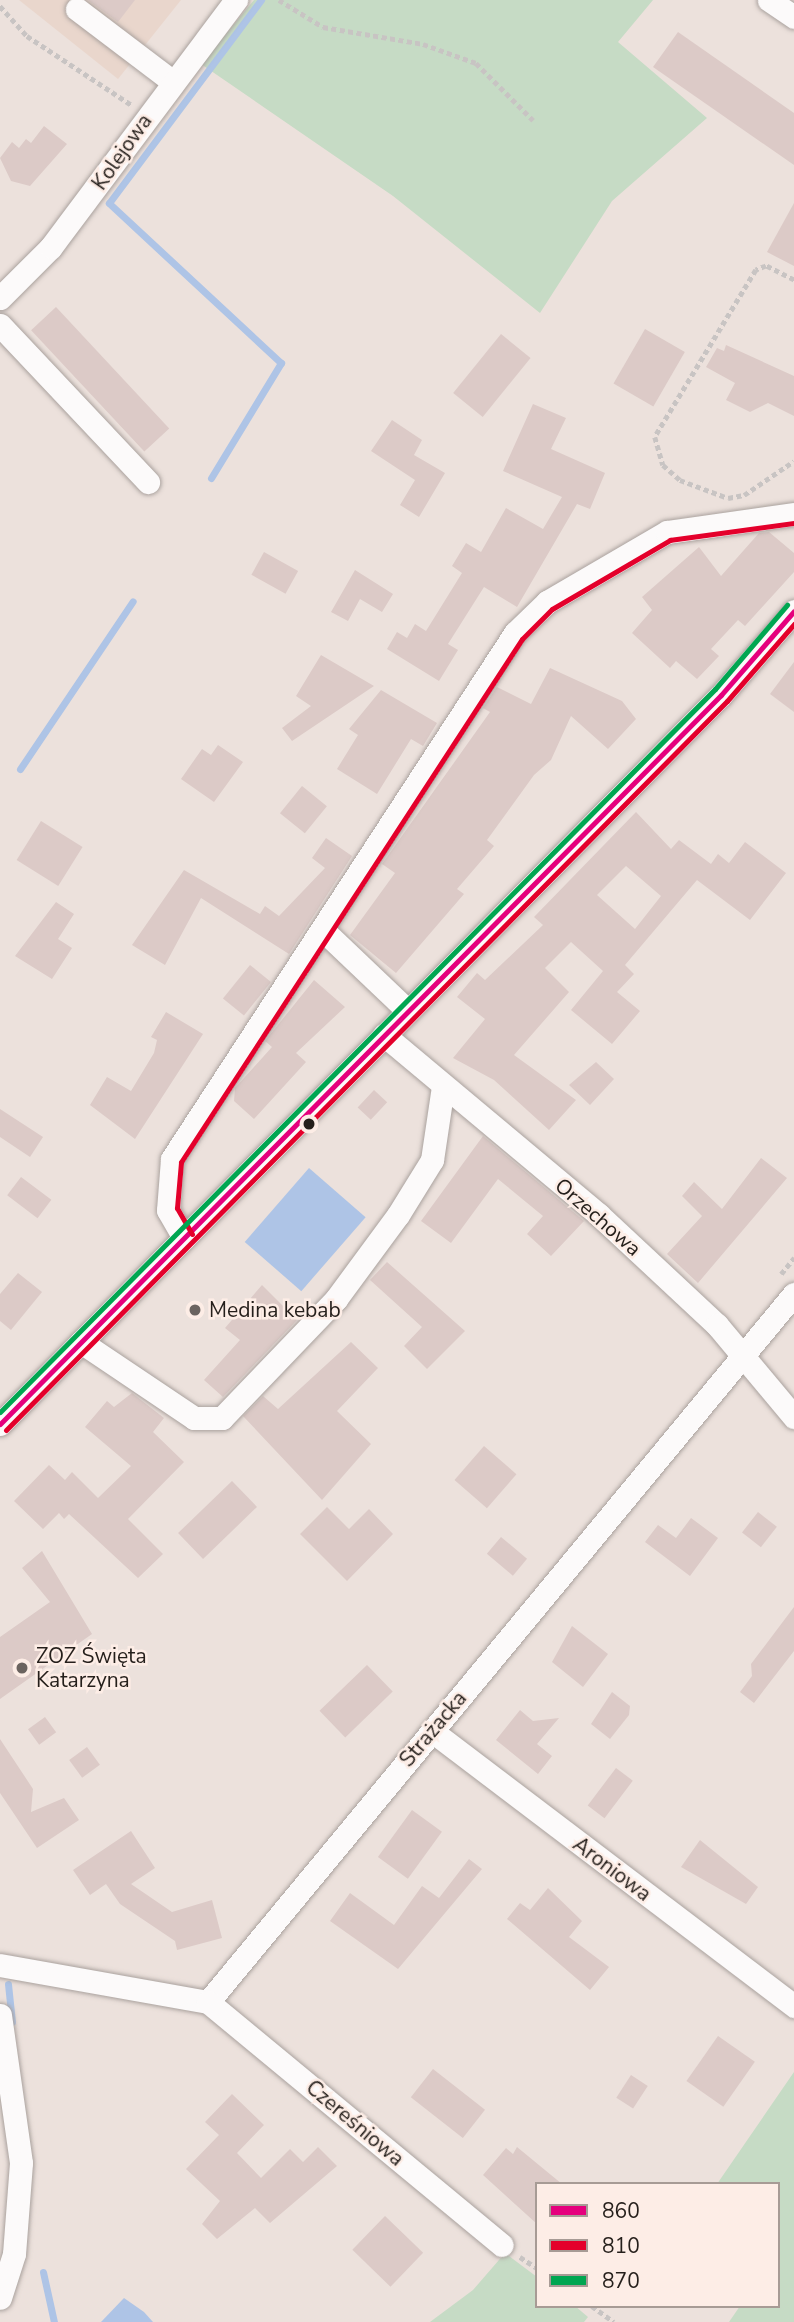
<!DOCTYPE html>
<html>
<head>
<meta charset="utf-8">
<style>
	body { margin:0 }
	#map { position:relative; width:794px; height:2322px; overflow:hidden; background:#ece1dc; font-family:"Nunito Sans",sans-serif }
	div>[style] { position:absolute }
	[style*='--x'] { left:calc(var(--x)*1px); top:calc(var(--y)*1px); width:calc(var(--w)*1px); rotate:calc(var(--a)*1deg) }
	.built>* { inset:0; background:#e9d6cc }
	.green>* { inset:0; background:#c6dbc5 }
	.water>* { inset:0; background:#aec4e6; transform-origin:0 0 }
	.stream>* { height:7px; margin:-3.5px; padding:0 3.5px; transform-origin:3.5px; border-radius:3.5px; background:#aec4e6 }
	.building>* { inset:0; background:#dccac7; transform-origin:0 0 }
	.path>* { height:4.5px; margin-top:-2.25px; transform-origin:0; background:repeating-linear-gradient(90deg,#c8c4c3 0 5px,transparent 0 8.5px) }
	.roads { filter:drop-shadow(0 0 2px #aaa29e) drop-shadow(0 0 2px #aaa29e) }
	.minor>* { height:23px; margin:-11.5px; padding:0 11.5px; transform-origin:11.5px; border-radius:11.5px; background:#fcfafa }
	.bus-1>* { height:5px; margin:-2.5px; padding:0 2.5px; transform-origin:2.5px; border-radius:2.5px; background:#e5007d }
	.bus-2>* { height:5px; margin:-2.5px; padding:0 2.5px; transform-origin:2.5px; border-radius:2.5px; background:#e4002b }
	.bus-3>* { height:5px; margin:-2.5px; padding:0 2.5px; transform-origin:2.5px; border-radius:2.5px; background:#00a651 }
	.dots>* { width:19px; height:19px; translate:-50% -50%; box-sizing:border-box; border:4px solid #fdede6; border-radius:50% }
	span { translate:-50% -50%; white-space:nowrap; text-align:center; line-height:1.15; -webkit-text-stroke:5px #fdede6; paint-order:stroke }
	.street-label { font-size:21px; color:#251f1b }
	.poi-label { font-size:21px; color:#251f1b }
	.left { translate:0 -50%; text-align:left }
	.legend { position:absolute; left:535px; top:2182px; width:245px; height:126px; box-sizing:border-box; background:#fdede6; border:2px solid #a79b95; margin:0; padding:9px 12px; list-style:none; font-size:21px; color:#251f1b }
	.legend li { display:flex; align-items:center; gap:14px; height:35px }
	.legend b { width:35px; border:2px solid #a79b95 }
</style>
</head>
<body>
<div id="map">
	<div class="built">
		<i style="clip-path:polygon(19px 0,181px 0,118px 79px)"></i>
	</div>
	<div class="green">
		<i style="clip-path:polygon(254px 0,653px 0,618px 42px,707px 118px,612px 201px,540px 313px,393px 196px,201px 64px)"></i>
		<i style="clip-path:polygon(794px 2072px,794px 2322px,729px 2322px,740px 2306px,778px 2306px,778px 2184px,717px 2184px)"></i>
		<i style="clip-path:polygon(505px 2253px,537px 2277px,537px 2306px,575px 2306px,588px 2317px,584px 2322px,430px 2322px,473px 2290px)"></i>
	</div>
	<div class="water">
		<i style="left:309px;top:1168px;width:75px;height:98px;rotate:41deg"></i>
		<i style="clip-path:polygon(124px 2298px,144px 2312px,153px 2322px,101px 2322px)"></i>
	</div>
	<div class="stream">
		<i style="--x:211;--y:478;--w:135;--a:-58.7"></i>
		<i style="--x:281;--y:363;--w:235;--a:-137.1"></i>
		<i style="--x:109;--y:203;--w:254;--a:-53.2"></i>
		<i style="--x:20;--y:769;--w:202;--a:-56.1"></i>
		<i style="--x:8;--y:1984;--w:38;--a:84"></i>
		<i style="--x:43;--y:2272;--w:51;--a:77.6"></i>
	</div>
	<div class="building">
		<i style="clip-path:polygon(88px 0,135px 0,118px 22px)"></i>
		<i style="clip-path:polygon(678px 32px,794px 113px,794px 165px,653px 67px)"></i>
		<i style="clip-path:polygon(44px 126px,67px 144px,30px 186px,11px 181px,0 158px,12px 142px,19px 148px,26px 139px,31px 143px)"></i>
		<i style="clip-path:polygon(794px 203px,794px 266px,767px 252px)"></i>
		<i style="left:56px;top:307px;width:166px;height:34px;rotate:47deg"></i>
		<i style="left:645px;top:329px;width:46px;height:63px;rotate:30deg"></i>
		<i style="left:501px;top:334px;width:38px;height:76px;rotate:39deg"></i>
		<i style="clip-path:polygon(726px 345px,794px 376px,794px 416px,768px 403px,750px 412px,726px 400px,735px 383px,706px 367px,717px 348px,724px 351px)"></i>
		<i style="clip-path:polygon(533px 404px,566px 418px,551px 449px,605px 473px,590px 509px,577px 504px,517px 607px,484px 587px,448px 644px,458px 650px,439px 681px,387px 649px,397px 632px,407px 638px,415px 624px,426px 631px,462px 573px,452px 566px,466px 543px,481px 552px,506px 508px,543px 529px,562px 497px,503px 471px)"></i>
		<i style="clip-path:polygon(392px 420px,422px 440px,414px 455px,445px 473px,419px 517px,400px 505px,415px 480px,371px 451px)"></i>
		<i style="clip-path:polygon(769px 532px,794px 553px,794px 572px,745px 626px,738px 620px,711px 649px,719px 656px,697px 679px,676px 661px,670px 668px,632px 633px,652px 610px,642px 597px,699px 547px,721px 576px,759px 533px)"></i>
		<i style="left:264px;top:552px;width:39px;height:26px;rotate:29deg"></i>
		<i style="clip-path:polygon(355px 570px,393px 594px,382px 612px,360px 599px,348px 621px,331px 612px)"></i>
		<i style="clip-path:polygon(321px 655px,374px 686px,292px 741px,282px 728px,311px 706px,296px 696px)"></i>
		<i style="clip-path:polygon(794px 662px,794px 712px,770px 694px)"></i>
		<i style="clip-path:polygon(550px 668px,622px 701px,636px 719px,608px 749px,571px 716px,551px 760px,534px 775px,487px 840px,494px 846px,457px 889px,464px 894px,396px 973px,350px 935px,395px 873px,382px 864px,490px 712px,483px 708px,497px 687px,531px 704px)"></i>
		<i style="clip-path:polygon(381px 690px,437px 723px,423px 746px,411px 739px,377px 794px,337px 769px,358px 735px,349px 729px)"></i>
		<i style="clip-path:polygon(218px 745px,243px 762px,214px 802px,181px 779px,202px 749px,211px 755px)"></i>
		<i style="left:302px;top:786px;width:32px;height:35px;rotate:39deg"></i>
		<i style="clip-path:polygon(evenodd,636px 812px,671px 849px,679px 840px,711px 864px,718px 854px,729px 863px,745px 842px,786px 873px,750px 920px,697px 880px,625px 965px,634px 974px,617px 992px,640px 1011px,612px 1044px,571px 1010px,603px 971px,571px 942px,545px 968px,569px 992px,514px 1055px,576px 1100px,549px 1130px,494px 1080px,453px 1058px,485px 1019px,457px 997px,477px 973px,485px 980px,543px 925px,534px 917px,636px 812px,626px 866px,661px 896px,635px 929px,597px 895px,626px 866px)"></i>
		<i style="left:41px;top:821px;width:49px;height:46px;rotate:32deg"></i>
		<i style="clip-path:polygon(326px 838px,352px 856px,289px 954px,201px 898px,165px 965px,132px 945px,184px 870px,260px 914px,265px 906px,279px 916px,325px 868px,312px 858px)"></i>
		<i style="clip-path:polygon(56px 902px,74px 914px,58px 939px,72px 948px,52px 979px,15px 956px)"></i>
		<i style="left:250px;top:965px;width:27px;height:43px;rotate:39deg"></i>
		<i style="clip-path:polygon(314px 980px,345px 1007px,296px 1053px,306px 1062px,254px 1119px,234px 1101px,235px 1088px,272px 1047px,265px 1041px)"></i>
		<i style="clip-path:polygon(166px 1012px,203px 1034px,135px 1139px,90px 1105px,107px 1077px,131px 1091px,154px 1053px,157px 1040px,151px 1037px)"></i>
		<i style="clip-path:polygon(596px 1062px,614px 1079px,590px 1105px,569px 1085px)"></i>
		<i style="left:374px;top:1090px;width:18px;height:24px;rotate:43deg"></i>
		<i style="clip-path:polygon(0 1109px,43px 1137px,30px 1157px,0 1137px)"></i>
		<i style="clip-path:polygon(483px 1136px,584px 1221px,551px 1256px,527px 1234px,543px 1216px,498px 1179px,451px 1243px,421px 1221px)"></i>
		<i style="clip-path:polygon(761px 1158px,787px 1178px,698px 1283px,667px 1254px,702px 1216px,682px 1196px,694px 1182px,722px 1209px)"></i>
		<i style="left:21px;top:1177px;width:38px;height:23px;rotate:37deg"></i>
		<i style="clip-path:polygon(387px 1262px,465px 1331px,427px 1369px,404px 1346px,422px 1327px,370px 1280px)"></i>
		<i style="clip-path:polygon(18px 1273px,42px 1292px,11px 1330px,0 1321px,0 1294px)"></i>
		<i style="clip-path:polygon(262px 1285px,297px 1320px,223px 1397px,204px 1380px,240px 1340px,225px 1328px)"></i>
		<i style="clip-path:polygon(351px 1342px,378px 1368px,337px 1411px,371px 1444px,322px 1500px,243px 1416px,263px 1396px,278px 1409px)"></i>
		<i style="clip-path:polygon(132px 1393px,164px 1418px,153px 1432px,184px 1462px,128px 1519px,163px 1554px,138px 1578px,69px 1514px,64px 1519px,59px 1513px,43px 1529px,14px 1501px,49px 1465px,65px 1480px,72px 1472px,98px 1498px,131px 1466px,85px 1427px,107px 1401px,114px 1407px)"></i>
		<i style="left:484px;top:1446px;width:43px;height:45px;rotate:41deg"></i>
		<i style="left:232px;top:1481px;width:36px;height:75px;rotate:46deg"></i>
		<i style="clip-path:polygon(327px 1507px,349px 1529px,369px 1509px,393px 1534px,347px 1581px,300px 1534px)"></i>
		<i style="left:758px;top:1512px;width:24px;height:26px;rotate:38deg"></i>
		<i style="clip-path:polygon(691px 1518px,718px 1538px,690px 1576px,645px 1542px,658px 1525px,676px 1538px)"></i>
		<i style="left:501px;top:1537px;width:34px;height:22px;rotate:40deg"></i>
		<i style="clip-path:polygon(42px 1551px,92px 1634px,0 1699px,0 1637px,50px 1602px,22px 1568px)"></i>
		<i style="clip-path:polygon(794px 1607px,794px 1651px,754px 1703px,740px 1692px,752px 1676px,751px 1664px)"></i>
		<i style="clip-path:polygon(572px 1626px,608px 1654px,583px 1687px,552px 1662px)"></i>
		<i style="left:367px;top:1665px;width:37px;height:66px;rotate:46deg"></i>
		<i style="clip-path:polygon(612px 1692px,630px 1706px,629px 1715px,610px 1739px,591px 1724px)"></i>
		<i style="clip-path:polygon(520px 1710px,533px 1721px,559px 1718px,537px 1744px,552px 1756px,538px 1774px,496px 1740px)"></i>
		<i style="left:45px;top:1717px;width:19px;height:21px;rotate:54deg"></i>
		<i style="clip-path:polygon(0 1739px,33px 1789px,31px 1812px,64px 1798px,79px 1820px,37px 1848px,0 1793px)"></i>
		<i style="left:87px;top:1747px;width:22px;height:22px;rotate:54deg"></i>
		<i style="left:616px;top:1768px;width:21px;height:47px;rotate:37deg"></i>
		<i style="left:412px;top:1810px;width:37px;height:58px;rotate:36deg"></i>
		<i style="clip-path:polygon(131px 1831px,155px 1868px,131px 1884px,172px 1912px,212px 1900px,222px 1938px,177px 1950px,175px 1941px,120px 1904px,106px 1884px,90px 1895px,73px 1870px)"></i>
		<i style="clip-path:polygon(700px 1840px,758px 1887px,746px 1904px,681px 1867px)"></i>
		<i style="clip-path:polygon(469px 1859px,482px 1869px,398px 1969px,330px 1921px,350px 1893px,394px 1925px,422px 1886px,439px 1898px)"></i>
		<i style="clip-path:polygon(548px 1888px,582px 1921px,569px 1937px,609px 1967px,590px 1990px,507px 1919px,520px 1903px,530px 1910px)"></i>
		<i style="left:718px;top:2036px;width:45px;height:55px;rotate:35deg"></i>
		<i style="left:433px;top:2069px;width:66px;height:36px;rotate:38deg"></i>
		<i style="left:631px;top:2075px;width:20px;height:27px;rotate:33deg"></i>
		<i style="clip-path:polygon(232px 2094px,264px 2125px,237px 2153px,261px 2178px,290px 2149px,303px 2162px,318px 2147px,337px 2166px,270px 2223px,255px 2208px,217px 2239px,202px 2224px,220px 2201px,186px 2169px,219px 2135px,205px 2122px)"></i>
		<i style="clip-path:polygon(517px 2147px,562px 2184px,537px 2184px,537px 2224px,483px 2175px,506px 2148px,513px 2154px)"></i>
		<i style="left:385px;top:2216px;width:53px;height:47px;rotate:44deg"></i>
	</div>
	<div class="path">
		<i style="--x:279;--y:0;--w:52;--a:31.5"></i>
		<i style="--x:323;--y:27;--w:101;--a:9.6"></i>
		<i style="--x:423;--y:44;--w:56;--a:19.7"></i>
		<i style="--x:476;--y:63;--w:81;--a:45"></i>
		<i style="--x:0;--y:6;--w:40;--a:48"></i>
		<i style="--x:27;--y:36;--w:127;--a:33.4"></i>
		<i style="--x:794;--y:280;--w:31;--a:-153"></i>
		<i style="--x:766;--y:266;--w:11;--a:158"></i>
		<i style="--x:756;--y:270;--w:195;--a:121.2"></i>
		<i style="--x:655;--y:437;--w:29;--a:74"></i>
		<i style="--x:663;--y:465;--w:23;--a:41"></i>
		<i style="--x:680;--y:480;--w:51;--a:20.6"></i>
		<i style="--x:728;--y:498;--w:16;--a:-11"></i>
		<i style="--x:744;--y:495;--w:60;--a:-34.2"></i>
		<i style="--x:781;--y:1274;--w:21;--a:-51"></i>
		<i style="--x:520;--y:2257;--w:20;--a:33"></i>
		<i style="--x:592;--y:2306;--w:27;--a:36"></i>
	</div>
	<div class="roads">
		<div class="minor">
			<i style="--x:769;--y:0;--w:30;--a:34"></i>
			<i style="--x:77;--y:9;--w:121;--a:37.2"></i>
			<i style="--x:0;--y:298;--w:72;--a:-45"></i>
			<i style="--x:51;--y:247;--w:309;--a:-53.2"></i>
			<i style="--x:0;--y:325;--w:216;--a:46.7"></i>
			<i style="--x:325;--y:932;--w:113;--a:43.6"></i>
			<i style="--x:384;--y:1035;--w:280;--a:39.9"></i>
			<i style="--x:599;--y:1215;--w:161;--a:43"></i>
			<i style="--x:717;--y:1325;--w:120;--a:50.1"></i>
			<i style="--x:184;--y:1238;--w:32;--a:-120"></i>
			<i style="--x:168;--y:1210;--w:51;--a:-85.5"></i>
			<i style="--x:172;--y:1159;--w:628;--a:-56.89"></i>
			<i style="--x:515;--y:633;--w:45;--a:-44.1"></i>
			<i style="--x:547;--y:602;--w:139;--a:-30.3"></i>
			<i style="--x:667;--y:532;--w:128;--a:-8.1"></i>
			<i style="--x:81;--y:1342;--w:136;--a:33.9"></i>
			<i style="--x:194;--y:1418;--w:28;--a:0"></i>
			<i style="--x:222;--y:1418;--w:165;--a:-46.2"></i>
			<i style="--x:336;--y:1299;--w:104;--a:-53.6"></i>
			<i style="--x:398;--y:1215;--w:65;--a:-58.3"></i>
			<i style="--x:432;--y:1160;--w:75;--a:-81.5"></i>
			<i style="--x:0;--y:1424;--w:1025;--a:-45.32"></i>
			<i style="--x:721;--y:695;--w:111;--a:-49"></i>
			<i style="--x:432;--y:1731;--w:455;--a:37.2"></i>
			<i style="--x:0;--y:1965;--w:211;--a:10.1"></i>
			<i style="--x:208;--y:2002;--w:919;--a:-50.39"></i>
			<i style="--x:208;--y:2002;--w:381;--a:39.6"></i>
			<i style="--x:0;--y:2015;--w:149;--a:81.9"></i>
			<i style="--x:21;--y:2163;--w:91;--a:94.4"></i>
			<i style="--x:14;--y:2254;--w:46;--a:107.7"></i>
		</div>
	</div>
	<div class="bus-1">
		<i style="--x:0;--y:1424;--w:1025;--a:-45.32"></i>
		<i style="--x:721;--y:695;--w:111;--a:-49"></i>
	</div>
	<div class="bus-2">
		<i style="--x:192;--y:1234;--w:30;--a:-120"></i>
		<i style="--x:177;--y:1208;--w:46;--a:-85"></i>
		<i style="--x:181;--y:1162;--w:624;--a:-56.9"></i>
		<i style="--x:522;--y:639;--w:42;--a:-45"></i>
		<i style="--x:552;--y:609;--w:137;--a:-30.3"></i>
		<i style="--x:670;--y:540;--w:125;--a:-7.8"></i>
		<i style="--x:6;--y:1430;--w:1025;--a:-45.32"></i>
		<i style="--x:727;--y:701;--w:102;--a:-49"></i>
	</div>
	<div class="bus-3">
		<i style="--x:0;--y:1412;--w:1017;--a:-45.32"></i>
		<i style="--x:715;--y:689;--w:111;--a:-49.4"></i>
	</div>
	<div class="dots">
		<i style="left:309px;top:1124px;background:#251f1b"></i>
		<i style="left:195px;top:1310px;background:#6b635f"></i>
		<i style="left:22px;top:1668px;background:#6b635f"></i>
	</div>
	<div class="street-label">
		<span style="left:122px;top:152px;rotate:-55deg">Kolejowa</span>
		<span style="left:598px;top:1217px;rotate:41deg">Orzechowa</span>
		<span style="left:433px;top:1729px;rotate:-50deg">Strażacka</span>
		<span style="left:612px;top:1869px;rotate:37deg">Aroniowa</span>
		<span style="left:355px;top:2123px;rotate:40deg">Czereśniowa</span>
	</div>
	<div class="poi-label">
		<span class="left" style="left:209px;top:1310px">Medina kebab</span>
		<span class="left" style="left:36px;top:1668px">ZOZ Święta<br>Katarzyna</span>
	</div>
	<ul class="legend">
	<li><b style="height:9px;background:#e5007d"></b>860</li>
	<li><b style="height:9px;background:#e4002b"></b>810</li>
	<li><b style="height:9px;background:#00a651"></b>870</li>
	</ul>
</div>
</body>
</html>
